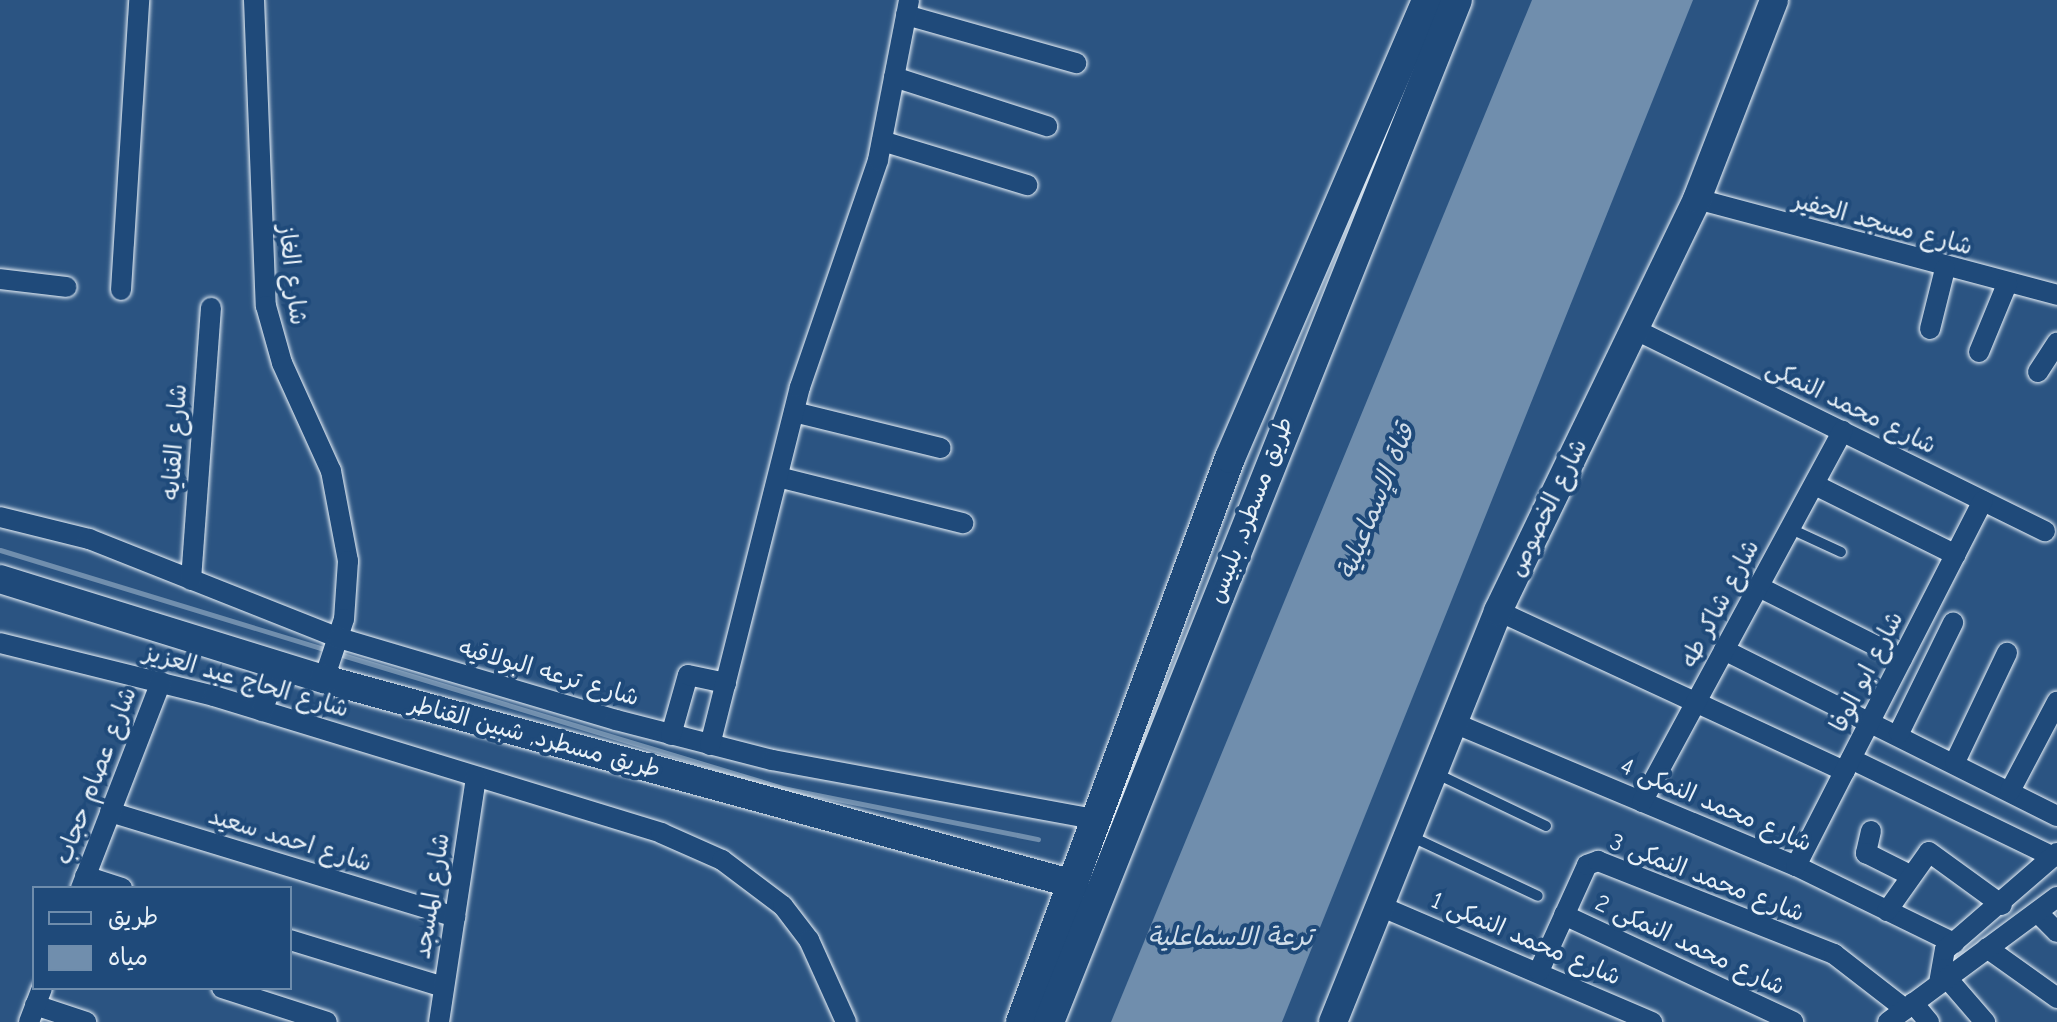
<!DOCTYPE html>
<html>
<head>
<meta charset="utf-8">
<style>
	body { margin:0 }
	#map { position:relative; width:2057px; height:1022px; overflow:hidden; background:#2b5482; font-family:"Comic Neue","Playpen Sans Arabic",sans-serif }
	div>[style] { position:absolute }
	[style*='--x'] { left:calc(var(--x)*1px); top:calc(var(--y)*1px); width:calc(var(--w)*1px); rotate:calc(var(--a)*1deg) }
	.water>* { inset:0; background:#708ead }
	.stream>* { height:5px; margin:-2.5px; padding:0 2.5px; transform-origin:2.5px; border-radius:2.5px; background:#708ead }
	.roads { filter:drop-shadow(0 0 2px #e8f1f8) drop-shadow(0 0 2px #e8f1f8) }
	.service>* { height:10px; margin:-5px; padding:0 5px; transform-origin:5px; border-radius:5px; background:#1f4a7a }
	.minor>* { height:20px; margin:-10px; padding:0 10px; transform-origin:10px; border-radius:10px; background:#1f4a7a }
	.secondary>* { height:28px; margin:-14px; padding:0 14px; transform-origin:14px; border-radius:14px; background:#1f4a7a }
	.primary>* { height:30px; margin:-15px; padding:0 15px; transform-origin:15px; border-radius:15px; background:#1f4a7a }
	span { translate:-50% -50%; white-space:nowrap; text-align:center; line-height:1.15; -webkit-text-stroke:8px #1f4a7a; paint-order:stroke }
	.street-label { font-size:24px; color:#e8f1f8 }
	.water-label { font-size:26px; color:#d0dde9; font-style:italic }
	.legend { position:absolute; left:32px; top:886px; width:260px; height:104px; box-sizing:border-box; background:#1f4a7a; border:2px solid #6f8dac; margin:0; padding:10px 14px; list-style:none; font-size:24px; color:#e8f1f8 }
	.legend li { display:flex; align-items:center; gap:16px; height:40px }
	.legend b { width:40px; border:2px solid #6f8dac }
</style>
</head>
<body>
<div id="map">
	<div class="water">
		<i style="clip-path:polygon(1532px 0,1693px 0,1282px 1022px,1111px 1022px)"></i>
	</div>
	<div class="stream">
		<i style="--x:0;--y:550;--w:345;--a:17"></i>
		<i style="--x:339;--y:654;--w:463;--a:16.8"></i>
		<i style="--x:782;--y:788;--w:261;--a:11.3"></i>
	</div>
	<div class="roads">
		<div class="service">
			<i style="--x:1791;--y:529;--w:55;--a:24.7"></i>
			<i style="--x:1435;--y:773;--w:123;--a:25.5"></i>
			<i style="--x:1410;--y:836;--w:141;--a:25.1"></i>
		</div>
		<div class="minor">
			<i style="--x:254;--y:0;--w:306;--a:87.8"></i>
			<i style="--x:266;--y:306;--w:59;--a:74.3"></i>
			<i style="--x:282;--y:363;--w:119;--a:65.6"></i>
			<i style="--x:331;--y:471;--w:92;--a:79.3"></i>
			<i style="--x:348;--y:561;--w:58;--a:93.9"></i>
			<i style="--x:344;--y:619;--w:63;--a:108.4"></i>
			<i style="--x:906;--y:15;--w:177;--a:15.8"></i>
			<i style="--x:894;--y:77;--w:161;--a:17.8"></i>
			<i style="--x:882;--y:141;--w:152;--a:16.9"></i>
			<i style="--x:1697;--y:199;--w:373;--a:14.9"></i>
			<i style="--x:0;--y:279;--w:67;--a:6.8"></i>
			<i style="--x:121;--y:290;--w:291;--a:-86.4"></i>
			<i style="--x:1634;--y:329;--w:458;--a:26.2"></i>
			<i style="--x:1930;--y:329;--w:62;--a:-76"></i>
			<i style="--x:1979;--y:352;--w:74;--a:-67.6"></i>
			<i style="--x:2038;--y:372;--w:35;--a:-57"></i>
			<i style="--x:794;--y:412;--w:151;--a:13.8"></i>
			<i style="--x:778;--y:477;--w:191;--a:14"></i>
			<i style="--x:1815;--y:485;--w:157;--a:26.4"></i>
			<i style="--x:0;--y:517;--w:92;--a:13.9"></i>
			<i style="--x:89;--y:539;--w:269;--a:21.6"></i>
			<i style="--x:339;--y:638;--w:289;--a:16.5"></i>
			<i style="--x:616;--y:720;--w:161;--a:14.4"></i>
			<i style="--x:772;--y:760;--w:333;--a:10.4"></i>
			<i style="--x:191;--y:580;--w:273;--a:-85.8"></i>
			<i style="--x:1759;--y:587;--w:160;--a:26.7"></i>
			<i style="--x:1498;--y:611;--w:382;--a:24.8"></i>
			<i style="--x:0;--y:643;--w:220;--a:13.9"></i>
			<i style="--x:214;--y:696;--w:468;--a:17"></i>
			<i style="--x:661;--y:833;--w:67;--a:23.9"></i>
			<i style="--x:722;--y:860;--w:76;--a:37"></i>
			<i style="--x:783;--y:906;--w:43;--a:52.6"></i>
			<i style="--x:809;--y:940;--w:90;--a:65.7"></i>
			<i style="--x:1724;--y:650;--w:372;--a:26.5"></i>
			<i style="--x:262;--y:711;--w:50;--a:-69"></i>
			<i style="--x:1454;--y:723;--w:371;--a:22.7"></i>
			<i style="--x:1796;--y:866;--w:176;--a:26"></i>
			<i style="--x:1899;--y:733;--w:123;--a:-63.9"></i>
			<i style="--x:671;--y:735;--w:62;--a:-74.2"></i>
			<i style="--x:688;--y:675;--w:39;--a:12"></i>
			<i style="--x:710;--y:745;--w:369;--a:-75.9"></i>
			<i style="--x:800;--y:387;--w:240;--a:-71"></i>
			<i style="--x:878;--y:160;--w:163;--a:-79"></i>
			<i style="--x:1851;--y:759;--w:225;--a:25.8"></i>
			<i style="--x:1955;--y:762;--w:121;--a:-64.5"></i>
			<i style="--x:2010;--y:791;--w:101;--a:-62.2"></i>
			<i style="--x:1642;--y:802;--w:422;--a:-61.6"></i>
			<i style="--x:110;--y:812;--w:361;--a:16.9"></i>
			<i style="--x:1871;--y:831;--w:23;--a:103"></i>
			<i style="--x:1866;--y:853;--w:49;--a:26.6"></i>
			<i style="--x:1796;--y:866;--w:410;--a:-62.9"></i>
			<i style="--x:85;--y:876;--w:39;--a:18"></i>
			<i style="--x:81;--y:888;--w:221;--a:-68.8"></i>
			<i style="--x:1380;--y:906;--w:296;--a:23.1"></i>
			<i style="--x:1887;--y:911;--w:72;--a:-54.6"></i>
			<i style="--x:1929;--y:852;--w:90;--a:36"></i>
			<i style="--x:2038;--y:913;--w:27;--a:45"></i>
			<i style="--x:1564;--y:915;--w:253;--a:25"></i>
			<i style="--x:290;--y:940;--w:161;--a:17"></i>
			<i style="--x:1987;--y:948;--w:86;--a:35.5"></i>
			<i style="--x:1539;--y:971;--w:116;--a:-65.6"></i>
			<i style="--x:1587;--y:865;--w:12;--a:-20"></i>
			<i style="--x:1598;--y:861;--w:254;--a:21.5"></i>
			<i style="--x:1834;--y:954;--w:90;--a:37.8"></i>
			<i style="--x:1946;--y:977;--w:60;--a:49.1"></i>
			<i style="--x:1939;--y:983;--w:34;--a:-80"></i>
			<i style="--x:1945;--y:950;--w:148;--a:-40.9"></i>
			<i style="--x:222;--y:988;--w:110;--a:17.9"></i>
			<i style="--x:1913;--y:1003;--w:25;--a:50"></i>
			<i style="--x:35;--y:1005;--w:54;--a:18.4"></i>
			<i style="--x:29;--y:1022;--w:36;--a:-69"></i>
			<i style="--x:439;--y:1022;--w:248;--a:-81.4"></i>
			<i style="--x:1888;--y:1022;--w:210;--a:-36.5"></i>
		</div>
		<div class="secondary">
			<i style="--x:0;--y:579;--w:339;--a:17.2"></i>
			<i style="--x:324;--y:679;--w:778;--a:15.29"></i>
			<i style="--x:1333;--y:1022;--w:443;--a:-68.1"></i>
			<i style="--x:1498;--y:611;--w:458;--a:-64.2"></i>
			<i style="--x:1697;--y:199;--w:213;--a:-68.8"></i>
		</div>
		<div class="primary">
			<i style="--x:1021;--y:1022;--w:601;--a:-69.67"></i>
			<i style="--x:1230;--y:458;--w:499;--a:-66.7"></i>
			<i style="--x:1049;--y:1022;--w:1100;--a:-68.24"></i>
		</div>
	</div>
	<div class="street-label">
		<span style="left:1883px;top:224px;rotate:15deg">شارع مسجد الحفير</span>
		<span style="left:292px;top:275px;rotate:83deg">شارع الغاز</span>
		<span style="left:1851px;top:407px;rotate:26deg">شارع محمد النمكى</span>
		<span style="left:175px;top:442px;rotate:-86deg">شارع القنايه</span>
		<span style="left:1548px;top:508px;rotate:-64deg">شارع الخصوص</span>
		<span style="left:1251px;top:510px;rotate:-69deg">طريق مسطرد, بلبيس</span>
		<span style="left:1720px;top:604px;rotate:-62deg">شارع شاكر طه</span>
		<span style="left:1867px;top:672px;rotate:-63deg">شارع ابو الوفا</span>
		<span style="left:549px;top:673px;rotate:16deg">شارع ترعه البولاقيه</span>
		<span style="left:246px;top:681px;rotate:16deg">شارع الحاج عبد العزيز</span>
		<span style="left:535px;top:737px;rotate:15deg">طريق مسطرد, شبين القناطر</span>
		<span style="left:96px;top:776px;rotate:-69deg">شارع عصام حجاب</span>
		<span style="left:1716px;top:805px;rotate:23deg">شارع محمد النمكى 4</span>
		<span style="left:290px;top:840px;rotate:17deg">شارع احمد سعيد</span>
		<span style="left:1707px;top:878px;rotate:21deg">شارع محمد النمكى 3</span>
		<span style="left:432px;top:896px;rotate:-81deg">شارع المسجد</span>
		<span style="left:1526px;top:939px;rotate:23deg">شارع محمد النمكى 1</span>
		<span style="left:1690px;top:945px;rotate:25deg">شارع محمد النمكى 2</span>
	</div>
	<div class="water-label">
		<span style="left:1377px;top:502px;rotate:-68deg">قناة الإسماعيلية</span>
		<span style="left:1230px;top:938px">ترعة الاسماعلية</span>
	</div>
	<ul class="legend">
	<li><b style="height:10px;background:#1f4a7a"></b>طريق</li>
	<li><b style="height:22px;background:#708ead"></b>مياه</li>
	</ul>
</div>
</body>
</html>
